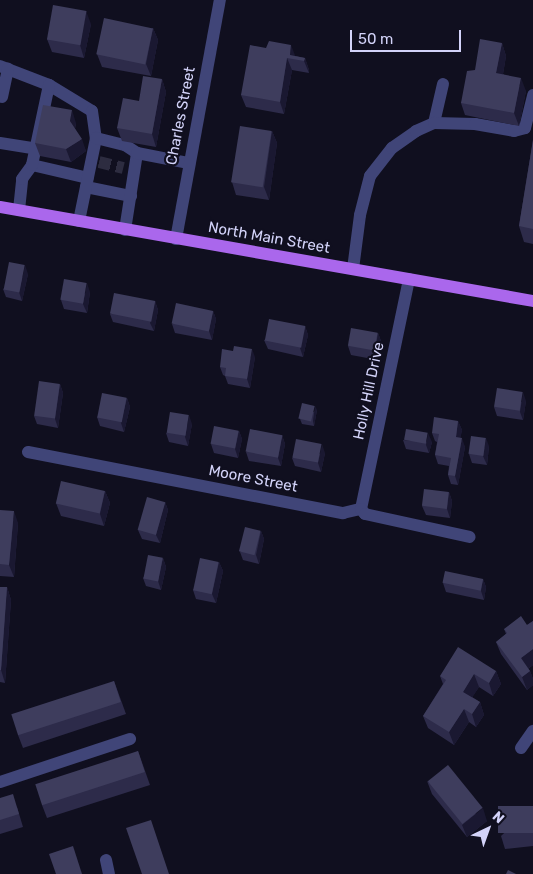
<!DOCTYPE html>
<html>
<head>
<meta charset="utf-8">
<style>
	body { margin:0 }
	#map { position:relative; width:533px; height:874px; overflow:hidden; background:#100f1f; font-family:Rubik,sans-serif }
	div>[style] { position:absolute }
	[style*='--x'] { left:calc(var(--x)*1px); top:calc(var(--y)*1px); width:calc(var(--w)*1px); rotate:calc(var(--a)*1deg) }
	.minor-tunnel>* { height:12px; margin-top:-6px; transform-origin:0; background:repeating-linear-gradient(90deg,#2d2c40 0 12px,transparent 0 18px) }
	.minor>* { height:12px; margin:-6px; padding:0 6px; transform-origin:6px; border-radius:6px; background:#404578 }
	.major>* { height:12px; margin:-6px; padding:0 6px; transform-origin:6px; border-radius:6px; background:#aa67ec }
	.wall>* { inset:0; background:#2d2b4a }
	.shaded-wall>* { inset:0; background:#1a1831 }
	.building>* { inset:0; background:#3e3d5d; transform-origin:0 0 }
	span { translate:-50% -50%; white-space:nowrap; text-align:center; line-height:1.15; -webkit-text-stroke:4.5px #100f1f; paint-order:stroke }
	.street-label { font-size:15px; color:#d3d3f9 }
	.north { position:absolute; left:463px; top:804px; width:50px; height:50px; -webkit-text-stroke:4px #100f1f; paint-order:stroke; rotate:42deg; font-size:14px; font-weight:700; line-height:20px; text-align:center; color:#d3d3f9 }
	.north::after { content:''; display:block; margin:auto; width:18px; height:22px; background:#d3d3f9; clip-path:polygon(50% 0,100% 100%,50% 72%,0 100%) }
	.scale { position:absolute; left:350px; top:30px; width:111px; height:22px; box-sizing:border-box; border:2px solid #d3d3f9; border-top:0; padding-left:6px; font-size:15px; line-height:18px; white-space:nowrap; color:#d3d3f9; -webkit-text-stroke:4px #100f1f; paint-order:stroke }
</style>
</head>
<body>
<div id="map">
	<div class="minor-tunnel">
		<i style="--x:99;--y:162;--w:25;--a:14"></i>
	</div>
	<div class="minor">
		<i style="--x:0;--y:66;--w:53;--a:21.2"></i>
		<i style="--x:49;--y:85;--w:50;--a:31.2"></i>
		<i style="--x:92;--y:111;--w:27;--a:82"></i>
		<i style="--x:2;--y:97;--w:29;--a:-78"></i>
		<i style="--x:434;--y:123;--w:40;--a:-77"></i>
		<i style="--x:0;--y:143;--w:37;--a:9"></i>
		<i style="--x:32;--y:165;--w:57;--a:13.1"></i>
		<i style="--x:86;--y:187;--w:46;--a:11.3"></i>
		<i style="--x:19;--y:210;--w:31;--a:-84"></i>
		<i style="--x:22;--y:179;--w:17;--a:-54"></i>
		<i style="--x:32;--y:165;--w:82;--a:-78"></i>
		<i style="--x:79;--y:221;--w:85;--a:-78.4"></i>
		<i style="--x:96;--y:138;--w:30;--a:14"></i>
		<i style="--x:125;--y:145;--w:14;--a:34"></i>
		<i style="--x:125;--y:230;--w:78;--a:-81.1"></i>
		<i style="--x:137;--y:153;--w:53;--a:10.9"></i>
		<i style="--x:176;--y:239;--w:243;--a:-79.6"></i>
		<i style="--x:353;--y:269;--w:54;--a:-82.6"></i>
		<i style="--x:360;--y:215;--w:40;--a:-75.6"></i>
		<i style="--x:370;--y:176;--w:36;--a:-52"></i>
		<i style="--x:392;--y:148;--w:29;--a:-35"></i>
		<i style="--x:416;--y:131;--w:20;--a:-24"></i>
		<i style="--x:434;--y:123;--w:41;--a:1.4"></i>
		<i style="--x:475;--y:124;--w:40;--a:10"></i>
		<i style="--x:514;--y:131;--w:11;--a:-15"></i>
		<i style="--x:525;--y:128;--w:34;--a:-76"></i>
		<i style="--x:28;--y:452;--w:321;--a:11"></i>
		<i style="--x:343;--y:513;--w:18;--a:-13"></i>
		<i style="--x:361;--y:509;--w:235;--a:-78.2"></i>
		<i style="--x:361;--y:509;--w:6;--a:51"></i>
		<i style="--x:365;--y:514;--w:107;--a:12.4"></i>
		<i style="--x:521;--y:748;--w:21;--a:-55"></i>
		<i style="--x:0;--y:782;--w:137;--a:-18.3"></i>
		<i style="--x:106;--y:860;--w:14;--a:78"></i>
	</div>
	<div class="major">
		<i style="--x:0;--y:207;--w:541;--a:10"></i>
	</div>
	<div class="wall">
		<i style="clip-path:polygon(91px 24px,84px 58px,52px 52px,47px 39px)"></i>
		<i style="clip-path:polygon(153px 28px,158px 40px,151px 76px,102px 67px,97px 54px)"></i>
		<i style="clip-path:polygon(502px 43px,506px 56px,503px 74px,526px 91px,519px 126px,465px 115px,461px 103px,475px 70px)"></i>
		<i style="clip-path:polygon(266px 48px,295px 56px,305px 58px,309px 70px,309px 73px,292px 70px,284px 114px,246px 107px,241px 95px)"></i>
		<i style="clip-path:polygon(162px 79px,166px 92px,156px 147px,122px 141px,117px 128px,139px 101px)"></i>
		<i style="clip-path:polygon(76px 123px,75px 129px,86px 151px,71px 162px,40px 156px,35px 143px)"></i>
		<i style="clip-path:polygon(272px 131px,277px 143px,269px 200px,236px 195px,232px 182px)"></i>
		<i style="clip-path:polygon(533px 140px,533px 244px,524px 242px,519px 226px)"></i>
		<i style="clip-path:polygon(28px 274px,22px 301px,6px 297px,3px 289px)"></i>
		<i style="clip-path:polygon(90px 292px,87px 313px,64px 309px,61px 300px)"></i>
		<i style="clip-path:polygon(155px 301px,158px 310px,154px 331px,113px 322px,110px 314px)"></i>
		<i style="clip-path:polygon(213px 311px,216px 319px,212px 340px,175px 333px,172px 324px)"></i>
		<i style="clip-path:polygon(305px 326px,308px 335px,303px 357px,268px 349px,264px 340px)"></i>
		<i style="clip-path:polygon(378px 333px,381px 341px,378px 360px,351px 355px,348px 346px)"></i>
		<i style="clip-path:polygon(255px 357px,250px 388px,228px 384px,225px 376px,223px 375px,220px 367px)"></i>
		<i style="clip-path:polygon(60px 384px,63px 393px,58px 428px,37px 424px,34px 416px)"></i>
		<i style="clip-path:polygon(127px 398px,130px 407px,124px 432px,100px 426px,97px 417px)"></i>
		<i style="clip-path:polygon(526px 401px,523px 420px,497px 416px,494px 407px)"></i>
		<i style="clip-path:polygon(317px 410px,314px 426px,302px 424px,300px 419px)"></i>
		<i style="clip-path:polygon(458px 421px,462px 430px,460px 438px,465px 447px,458px 485px,451px 484px,448px 475px,449px 466px,438px 464px,435px 455px,437px 442px,435px 441px,432px 433px)"></i>
		<i style="clip-path:polygon(192px 424px,188px 446px,169px 442px,166px 433px)"></i>
		<i style="clip-path:polygon(239px 431px,242px 439px,238px 458px,214px 453px,211px 444px)"></i>
		<i style="clip-path:polygon(282px 435px,285px 444px,281px 466px,249px 461px,246px 452px)"></i>
		<i style="clip-path:polygon(403px 440px,432px 442px,429px 453px,406px 449px)"></i>
		<i style="clip-path:polygon(489px 446px,487px 465px,472px 463px,469px 454px)"></i>
		<i style="clip-path:polygon(325px 453px,321px 472px,295px 466px,292px 458px)"></i>
		<i style="clip-path:polygon(105px 491px,110px 503px,104px 526px,61px 516px,56px 503px)"></i>
		<i style="clip-path:polygon(449px 492px,452px 501px,450px 518px,426px 515px,422px 506px)"></i>
		<i style="clip-path:polygon(165px 502px,168px 510px,160px 543px,142px 539px,138px 530px)"></i>
		<i style="clip-path:polygon(0 510px,18px 523px,14px 577px,0 576px)"></i>
		<i style="clip-path:polygon(261px 531px,264px 539px,259px 564px,243px 560px,240px 552px)"></i>
		<i style="clip-path:polygon(163px 558px,166px 567px,161px 590px,146px 586px,143px 578px)"></i>
		<i style="clip-path:polygon(219px 562px,223px 571px,216px 603px,196px 599px,193px 590px)"></i>
		<i style="clip-path:polygon(483px 579px,486px 587px,484px 600px,446px 592px,443px 583px)"></i>
		<i style="clip-path:polygon(0 587px,7px 587px,11px 600px,5px 683px,0 682px)"></i>
		<i style="clip-path:polygon(533px 621px,533px 665px,528px 669px,530px 671px,533px 679px,533px 685px,527px 690px,501px 654px,496px 642px,506px 634px,504px 629px,527px 625px)"></i>
		<i style="clip-path:polygon(496px 671px,501px 684px,493px 696px,479px 687px,472px 697px,480px 702px,484px 715px,476px 727px,469px 722px,454px 745px,428px 728px,423px 716px,443px 684px,440px 676px)"></i>
		<i style="clip-path:polygon(114px 681px,126px 714px,23px 748px,18px 735px)"></i>
		<i style="clip-path:polygon(138px 751px,150px 785px,47px 818px,42px 805px)"></i>
		<i style="clip-path:polygon(427px 781px,487px 821px,467px 837px,432px 794px)"></i>
		<i style="clip-path:polygon(0 798px,17px 807px,23px 827px,0 834px)"></i>
		<i style="clip-path:polygon(533px 806px,533px 846px,505px 849px,501px 836px)"></i>
	</div>
	<div class="shaded-wall">
		<i style="clip-path:polygon(86px 11px,91px 24px,84px 58px,80px 45px)"></i>
		<i style="clip-path:polygon(153px 28px,158px 40px,151px 76px,146px 64px)"></i>
		<i style="clip-path:polygon(502px 43px,506px 56px,501px 86px,496px 73px)"></i>
		<i style="clip-path:polygon(291px 45px,296px 58px,290px 55px)"></i>
		<i style="clip-path:polygon(287px 58px,292px 70px,284px 114px,280px 102px)"></i>
		<i style="clip-path:polygon(305px 58px,309px 70px,309px 73px,304px 61px)"></i>
		<i style="clip-path:polygon(521px 78px,526px 91px,519px 126px,514px 113px)"></i>
		<i style="clip-path:polygon(162px 79px,166px 92px,156px 147px,152px 134px)"></i>
		<i style="clip-path:polygon(72px 110px,76px 123px,74px 133px,70px 121px)"></i>
		<i style="clip-path:polygon(272px 131px,277px 143px,269px 200px,264px 187px)"></i>
		<i style="clip-path:polygon(82px 139px,86px 151px,71px 162px,66px 149px)"></i>
		<i style="clip-path:polygon(25px 265px,28px 274px,22px 301px,19px 292px)"></i>
		<i style="clip-path:polygon(87px 283px,90px 292px,87px 313px,83px 304px)"></i>
		<i style="clip-path:polygon(155px 301px,158px 310px,154px 331px,150px 323px)"></i>
		<i style="clip-path:polygon(213px 311px,216px 319px,212px 340px,209px 331px)"></i>
		<i style="clip-path:polygon(305px 326px,308px 335px,303px 357px,300px 348px)"></i>
		<i style="clip-path:polygon(378px 333px,381px 341px,378px 360px,375px 351px)"></i>
		<i style="clip-path:polygon(252px 349px,255px 357px,250px 388px,247px 379px)"></i>
		<i style="clip-path:polygon(60px 384px,63px 393px,58px 428px,55px 419px)"></i>
		<i style="clip-path:polygon(523px 392px,526px 401px,523px 420px,520px 412px)"></i>
		<i style="clip-path:polygon(127px 398px,130px 407px,124px 432px,121px 423px)"></i>
		<i style="clip-path:polygon(315px 406px,317px 410px,314px 426px,313px 421px)"></i>
		<i style="clip-path:polygon(189px 415px,192px 424px,188px 446px,185px 437px)"></i>
		<i style="clip-path:polygon(458px 421px,462px 430px,459px 446px,456px 437px)"></i>
		<i style="clip-path:polygon(239px 431px,242px 439px,238px 458px,235px 449px)"></i>
		<i style="clip-path:polygon(428px 433px,432px 442px,429px 453px,426px 445px)"></i>
		<i style="clip-path:polygon(282px 435px,285px 444px,281px 466px,278px 458px)"></i>
		<i style="clip-path:polygon(462px 438px,465px 447px,458px 485px,455px 476px)"></i>
		<i style="clip-path:polygon(486px 438px,489px 446px,487px 465px,483px 456px)"></i>
		<i style="clip-path:polygon(322px 444px,325px 453px,321px 472px,318px 463px)"></i>
		<i style="clip-path:polygon(105px 491px,110px 503px,104px 526px,100px 514px)"></i>
		<i style="clip-path:polygon(449px 492px,452px 501px,450px 518px,447px 509px)"></i>
		<i style="clip-path:polygon(165px 502px,168px 510px,160px 543px,156px 535px)"></i>
		<i style="clip-path:polygon(14px 511px,18px 523px,14px 577px,9px 565px)"></i>
		<i style="clip-path:polygon(261px 531px,264px 539px,259px 564px,256px 555px)"></i>
		<i style="clip-path:polygon(163px 558px,166px 567px,161px 590px,158px 581px)"></i>
		<i style="clip-path:polygon(219px 562px,223px 571px,216px 603px,212px 594px)"></i>
		<i style="clip-path:polygon(483px 579px,486px 587px,484px 600px,481px 591px)"></i>
		<i style="clip-path:polygon(7px 587px,11px 600px,5px 683px,1px 670px)"></i>
		<i style="clip-path:polygon(533px 649px,533px 665px,525px 671px,521px 658px)"></i>
		<i style="clip-path:polygon(496px 671px,501px 684px,493px 696px,489px 683px)"></i>
		<i style="clip-path:polygon(530px 671px,533px 679px,533px 685px,527px 690px,522px 677px)"></i>
		<i style="clip-path:polygon(474px 674px,479px 687px,468px 704px,463px 692px)"></i>
		<i style="clip-path:polygon(480px 702px,484px 715px,476px 727px,472px 714px)"></i>
		<i style="clip-path:polygon(464px 709px,469px 722px,454px 745px,449px 732px)"></i>
		<i style="clip-path:polygon(483px 808px,487px 821px,467px 837px,462px 825px)"></i>
	</div>
	<div class="building">
		<i style="left:53px;top:5px;width:34px;height:35px;rotate:10deg"></i>
		<i style="left:104px;top:18px;width:50px;height:37px;rotate:12deg"></i>
		<i style="clip-path:polygon(480px 39px,502px 43px,496px 73px,521px 78px,514px 113px,461px 103px,467px 71px,475px 70px)"></i>
		<i style="clip-path:polygon(269px 41px,291px 45px,290px 55px,305px 58px,304px 61px,287px 58px,280px 102px,241px 95px,250px 45px,266px 48px)"></i>
		<i style="clip-path:polygon(143px 76px,162px 79px,152px 134px,117px 128px,123px 98px,139px 101px)"></i>
		<i style="clip-path:polygon(43px 105px,72px 110px,70px 121px,82px 139px,66px 149px,35px 143px)"></i>
		<i style="left:240px;top:126px;width:32px;height:57px;rotate:9deg"></i>
		<i style="clip-path:polygon(533px 140px,533px 229px,519px 226px)"></i>
		<i style="left:9px;top:262px;width:16px;height:28px;rotate:11deg"></i>
		<i style="left:64px;top:279px;width:23px;height:21px;rotate:10deg"></i>
		<i style="left:114px;top:293px;width:42px;height:21px;rotate:11deg"></i>
		<i style="left:176px;top:303px;width:38px;height:21px;rotate:12deg"></i>
		<i style="left:269px;top:319px;width:37px;height:22px;rotate:11deg"></i>
		<i style="left:351px;top:328px;width:27px;height:18px;rotate:10deg"></i>
		<i style="clip-path:polygon(234px 346px,252px 349px,247px 379px,225px 376px,226px 368px,220px 367px,222px 349px,233px 351px)"></i>
		<i style="left:39px;top:381px;width:21px;height:35px;rotate:8deg"></i>
		<i style="left:497px;top:388px;width:26px;height:19px;rotate:9deg"></i>
		<i style="left:102px;top:393px;width:25px;height:25px;rotate:11deg"></i>
		<i style="left:302px;top:403px;width:13px;height:16px;rotate:13deg"></i>
		<i style="left:170px;top:412px;width:19px;height:21px;rotate:9deg"></i>
		<i style="clip-path:polygon(434px 417px,458px 421px,456px 437px,462px 438px,455px 476px,448px 475px,451px 458px,435px 455px,439px 434px,432px 433px)"></i>
		<i style="left:214px;top:426px;width:25px;height:18px;rotate:11deg"></i>
		<i style="left:250px;top:429px;width:33px;height:23px;rotate:11deg"></i>
		<i style="left:406px;top:429px;width:22px;height:11px;rotate:10deg"></i>
		<i style="left:471px;top:436px;width:15px;height:18px;rotate:8deg"></i>
		<i style="left:296px;top:439px;width:26px;height:19px;rotate:11deg"></i>
		<i style="left:61px;top:481px;width:45px;height:23px;rotate:13deg"></i>
		<i style="left:424px;top:489px;width:25px;height:17px;rotate:7deg"></i>
		<i style="left:147px;top:497px;width:19px;height:34px;rotate:16deg"></i>
		<i style="clip-path:polygon(0 510px,14px 511px,9px 565px,0 564px)"></i>
		<i style="left:245px;top:527px;width:16px;height:25px;rotate:14deg"></i>
		<i style="left:148px;top:555px;width:15px;height:24px;rotate:11deg"></i>
		<i style="left:200px;top:558px;width:19px;height:33px;rotate:12deg"></i>
		<i style="left:445px;top:571px;width:39px;height:12px;rotate:12deg"></i>
		<i style="clip-path:polygon(0 587px,7px 587px,1px 670px,0 670px)"></i>
		<i style="clip-path:polygon(521px 616px,527px 625px,533px 621px,533px 649px,521px 658px,530px 671px,522px 677px,496px 642px,507px 633px,504px 629px)"></i>
		<i style="clip-path:polygon(458px 647px,496px 671px,489px 683px,474px 674px,463px 692px,480px 702px,472px 714px,464px 709px,449px 732px,423px 716px,446px 680px,440px 676px)"></i>
		<i style="left:114px;top:681px;width:22px;height:108px;rotate:72deg"></i>
		<i style="left:138px;top:751px;width:22px;height:108px;rotate:72deg"></i>
		<i style="left:448px;top:765px;width:55px;height:26px;rotate:51deg"></i>
		<i style="clip-path:polygon(13px 794px,19px 814px,0 820px,0 798px)"></i>
		<i style="left:533px;top:806px;width:27px;height:35px;rotate:90deg"></i>
		<i style="clip-path:polygon(151px 820px,169px 874px,142px 874px,126px 828px)"></i>
		<i style="clip-path:polygon(73px 846px,82px 874px,56px 874px,49px 854px)"></i>
		<i style="clip-path:polygon(508px 870px,516px 874px,506px 874px)"></i>
	</div>
	<div class="street-label">
		<span style="left:181px;top:116px;rotate:-79deg">Charles Street</span>
		<span style="left:269px;top:238px;rotate:10deg">North Main Street</span>
		<span style="left:369px;top:391px;rotate:-78deg">Holly Hill Drive</span>
		<span style="left:253px;top:479px;rotate:11deg">Moore Street</span>
	</div>
	<div class="north">N</div>
	<div class="scale">50 m</div>
</div>
</body>
</html>
